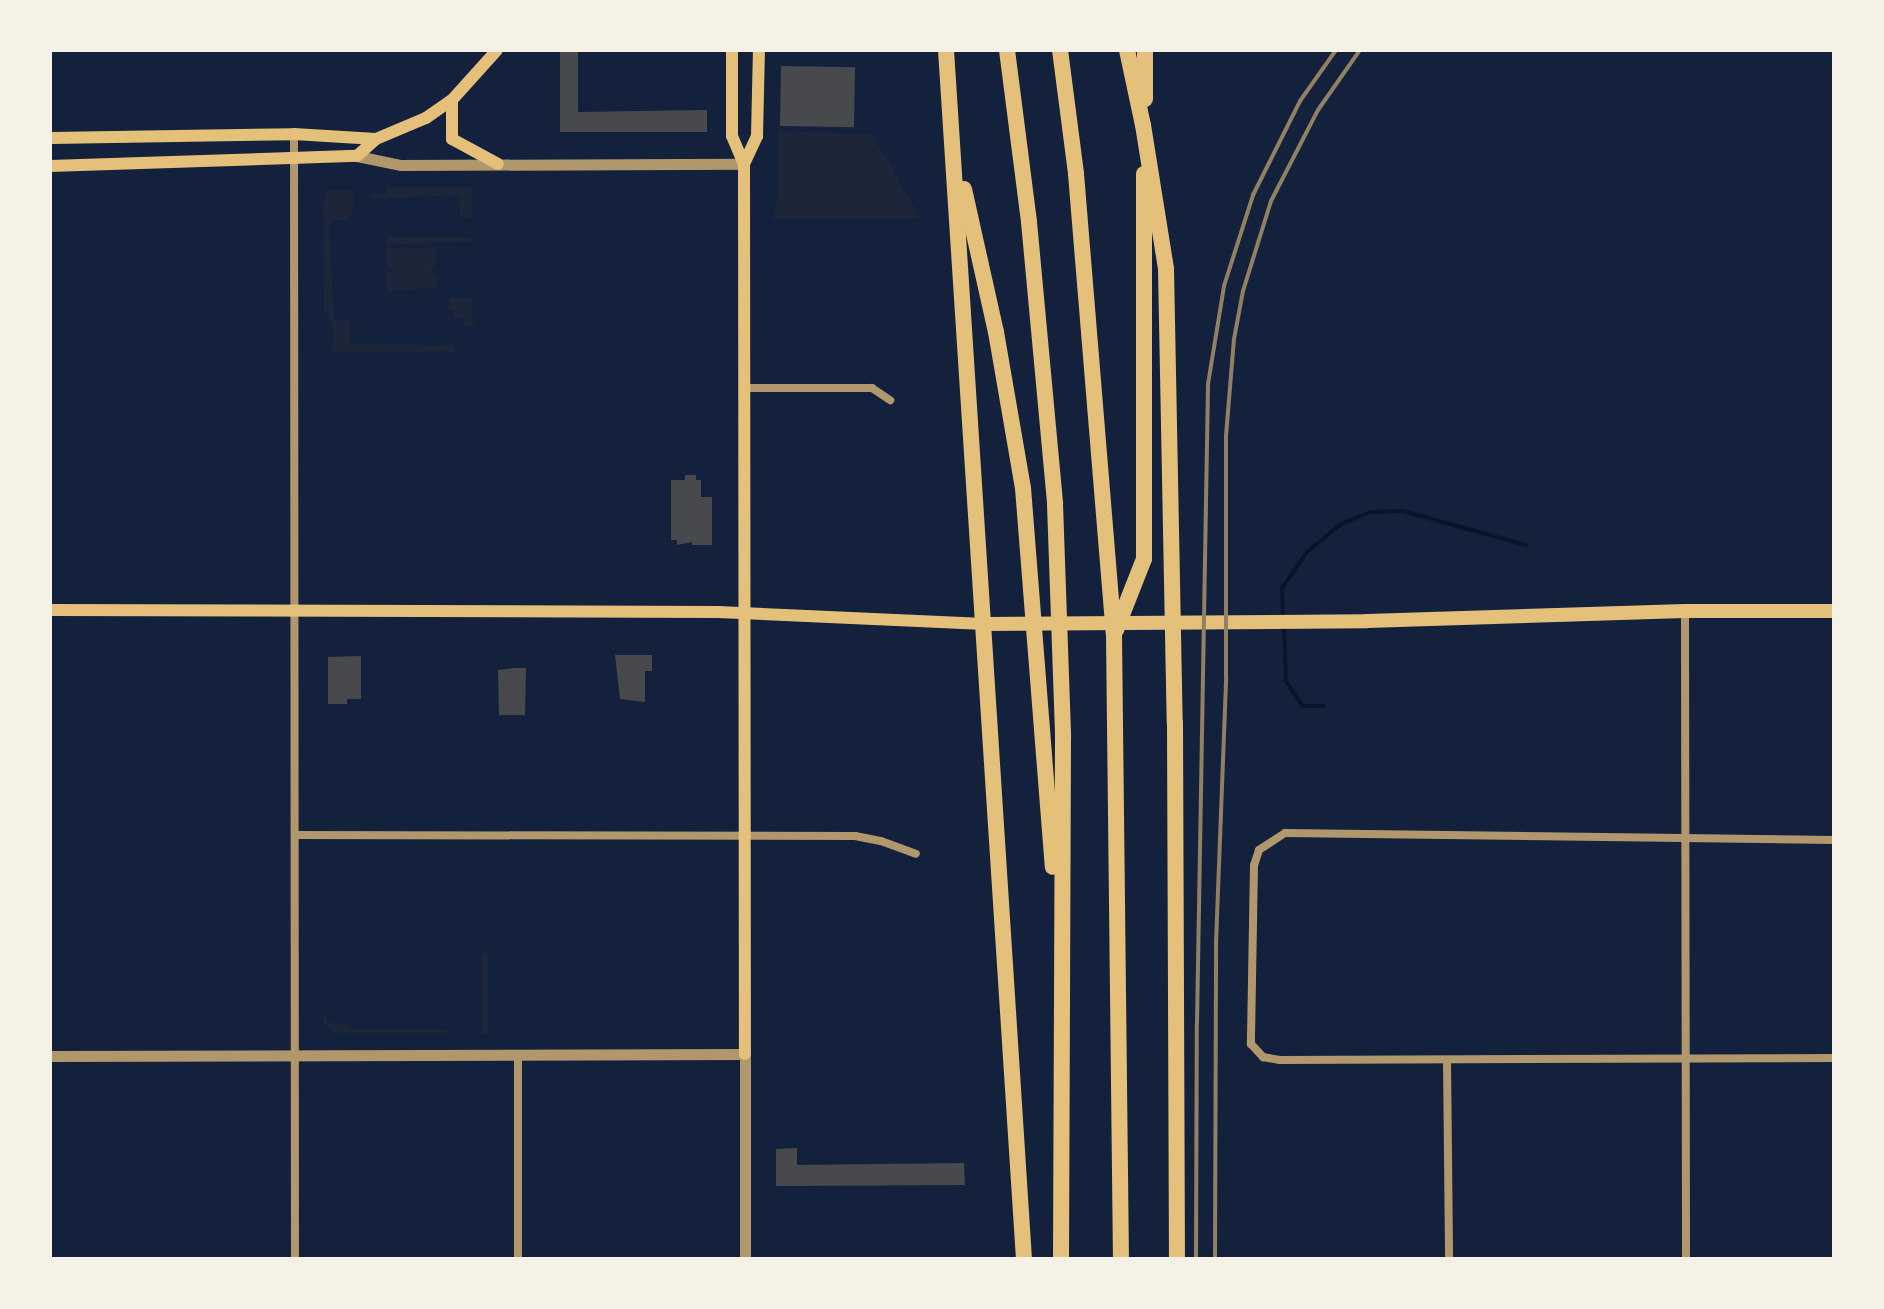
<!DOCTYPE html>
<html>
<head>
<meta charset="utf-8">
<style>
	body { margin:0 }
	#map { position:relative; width:1884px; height:1309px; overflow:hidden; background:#14213d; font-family:"Source Serif 4",serif }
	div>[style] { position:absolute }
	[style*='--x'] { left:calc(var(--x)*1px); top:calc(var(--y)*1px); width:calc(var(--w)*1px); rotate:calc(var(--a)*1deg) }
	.green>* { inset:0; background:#1d2539 }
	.stream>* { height:4px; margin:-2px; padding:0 2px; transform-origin:2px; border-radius:2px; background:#0b132b }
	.building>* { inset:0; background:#48494c; transform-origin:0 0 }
	.minor>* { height:8px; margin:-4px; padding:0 4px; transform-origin:4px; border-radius:4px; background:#b1986c }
	.tertiary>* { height:11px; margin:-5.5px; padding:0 5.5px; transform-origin:5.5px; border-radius:5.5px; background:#b1986c }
	.secondary>* { height:12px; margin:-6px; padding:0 6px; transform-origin:6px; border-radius:6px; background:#e5c07b }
	.primary>* { height:14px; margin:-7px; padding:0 7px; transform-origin:7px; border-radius:7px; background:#e5c07b }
	.motorway>* { height:16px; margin:-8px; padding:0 8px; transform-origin:8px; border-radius:8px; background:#e5c07b }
	.rail>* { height:4px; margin:-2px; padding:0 2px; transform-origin:2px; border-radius:2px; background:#918062 }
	span { translate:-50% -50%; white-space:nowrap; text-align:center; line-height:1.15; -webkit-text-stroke:8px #f6f1e7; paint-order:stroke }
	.frame { position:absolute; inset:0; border:52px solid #f6f1e7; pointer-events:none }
</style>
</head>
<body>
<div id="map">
	<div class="green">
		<i style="clip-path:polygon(778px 131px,872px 134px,921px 219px,773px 219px,778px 192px)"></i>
		<i style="clip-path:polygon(386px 187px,472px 187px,472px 217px,460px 217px,459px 195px,371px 199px,371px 194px,386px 194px)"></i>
		<i style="clip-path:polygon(327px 191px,354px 191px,352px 215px,347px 220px,331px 220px,329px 224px,334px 320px,351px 320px,351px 344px,454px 345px,454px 352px,331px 352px,335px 339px,329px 315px,324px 311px,323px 205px)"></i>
		<i style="clip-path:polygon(386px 237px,471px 237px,472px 241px,386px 245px)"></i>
		<i style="clip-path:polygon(387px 248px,435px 248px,437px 261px,431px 270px,437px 278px,437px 288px,387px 291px,385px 273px,392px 273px,393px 269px,385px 265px)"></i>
		<i style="clip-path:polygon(450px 298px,472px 298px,473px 327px,464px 327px,464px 318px,453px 318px,453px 310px,447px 310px)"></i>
		<i style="clip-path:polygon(481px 953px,488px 953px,488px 1034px,482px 1034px)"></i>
		<i style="clip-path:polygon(324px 1012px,328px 1023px,347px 1024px,348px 1029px,446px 1029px,450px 1034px,335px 1034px,324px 1023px)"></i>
	</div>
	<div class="stream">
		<i style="--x:1283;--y:617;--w:29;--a:-92"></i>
		<i style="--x:1282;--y:588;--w:44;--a:-55.2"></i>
		<i style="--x:1307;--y:552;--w:44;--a:-39.5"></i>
		<i style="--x:1341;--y:524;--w:32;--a:-22"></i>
		<i style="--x:1371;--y:512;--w:32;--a:-2"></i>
		<i style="--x:1403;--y:511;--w:128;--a:15.5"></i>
		<i style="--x:1284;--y:626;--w:55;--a:87.9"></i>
		<i style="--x:1286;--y:681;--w:30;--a:57"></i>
		<i style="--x:1302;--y:706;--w:22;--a:0"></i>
	</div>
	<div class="building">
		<i style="clip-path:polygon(560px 50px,578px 50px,578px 112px,707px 110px,707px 132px,560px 132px)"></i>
		<i style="left:781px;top:66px;width:74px;height:60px;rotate:1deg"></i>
		<i style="clip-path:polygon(685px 475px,696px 475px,696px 480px,701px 480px,701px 497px,712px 497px,712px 545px,692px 545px,692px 542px,677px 545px,677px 540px,671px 540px,671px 480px,685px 480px)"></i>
		<i style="clip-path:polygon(615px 655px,652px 655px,652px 671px,645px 671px,645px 702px,620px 699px)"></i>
		<i style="clip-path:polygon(361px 656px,361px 699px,347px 699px,347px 704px,328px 704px,328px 657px)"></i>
		<i style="clip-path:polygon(514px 668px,526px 668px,525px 715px,499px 715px,498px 670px)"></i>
		<i style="clip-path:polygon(797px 1148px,797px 1165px,964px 1163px,965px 1185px,776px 1186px,776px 1149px)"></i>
	</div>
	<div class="minor">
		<i style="--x:294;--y:134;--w:1125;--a:89.95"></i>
		<i style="--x:745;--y:388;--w:127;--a:0"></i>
		<i style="--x:872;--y:388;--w:22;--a:34"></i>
		<i style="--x:1685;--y:611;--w:648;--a:89.91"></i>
		<i style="--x:295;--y:835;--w:560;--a:0.1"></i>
		<i style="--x:855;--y:836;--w:26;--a:11"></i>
		<i style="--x:881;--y:841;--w:37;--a:20"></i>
		<i style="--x:1834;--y:840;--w:549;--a:-179.27"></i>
		<i style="--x:1285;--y:833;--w:31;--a:147"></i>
		<i style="--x:1259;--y:850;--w:16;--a:108"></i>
		<i style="--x:1254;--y:865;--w:179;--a:91"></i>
		<i style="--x:1251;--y:1044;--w:18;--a:47"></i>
		<i style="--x:1263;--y:1057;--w:17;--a:10"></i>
		<i style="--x:1280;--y:1060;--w:554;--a:-0.21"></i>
		<i style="--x:1447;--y:1060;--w:199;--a:89.4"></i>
		<i style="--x:518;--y:1259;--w:205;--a:-90"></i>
	</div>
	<div class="tertiary">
		<i style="--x:357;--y:156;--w:45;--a:11.6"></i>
		<i style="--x:401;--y:165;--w:343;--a:-0.2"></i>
		<i style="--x:50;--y:1056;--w:695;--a:-0.16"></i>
		<i style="--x:745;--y:1054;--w:205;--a:90"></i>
	</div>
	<div class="secondary">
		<i style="--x:732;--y:50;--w:86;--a:90"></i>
		<i style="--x:732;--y:136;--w:30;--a:67"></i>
		<i style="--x:744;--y:164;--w:890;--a:89.94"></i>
		<i style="--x:452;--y:100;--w:39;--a:90"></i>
		<i style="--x:452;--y:139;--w:52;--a:28.5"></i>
		<i style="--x:50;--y:138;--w:244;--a:-0.9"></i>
		<i style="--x:294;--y:134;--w:82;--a:3.5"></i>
		<i style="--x:744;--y:164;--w:31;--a:-65"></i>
		<i style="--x:757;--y:136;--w:86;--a:-88.7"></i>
		<i style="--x:50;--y:166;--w:307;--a:-1.9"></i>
		<i style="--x:357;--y:156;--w:25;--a:-42"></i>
		<i style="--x:376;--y:139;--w:54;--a:-22.8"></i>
		<i style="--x:426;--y:118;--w:32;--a:-35"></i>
		<i style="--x:452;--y:100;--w:67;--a:-48"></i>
		<i style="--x:50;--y:610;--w:668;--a:0.17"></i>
		<i style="--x:718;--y:612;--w:267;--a:2.6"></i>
	</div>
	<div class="primary">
		<i style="--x:985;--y:624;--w:382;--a:-0.4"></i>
		<i style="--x:1367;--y:621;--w:318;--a:-1.8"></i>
		<i style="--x:1685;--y:611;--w:149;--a:0"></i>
	</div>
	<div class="motorway">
		<i style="--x:946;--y:50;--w:1212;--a:86.31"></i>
		<i style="--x:1007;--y:50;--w:173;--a:82.7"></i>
		<i style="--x:1029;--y:222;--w:283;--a:84.7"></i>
		<i style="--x:1055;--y:504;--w:233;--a:88"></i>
		<i style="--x:1063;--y:737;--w:522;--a:90.22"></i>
		<i style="--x:1060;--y:50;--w:125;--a:82.6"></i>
		<i style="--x:1076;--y:174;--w:463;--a:85.3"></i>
		<i style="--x:1114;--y:635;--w:624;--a:89.36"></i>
		<i style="--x:1127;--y:50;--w:77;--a:78"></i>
		<i style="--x:1143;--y:125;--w:146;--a:80.9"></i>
		<i style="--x:1166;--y:269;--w:454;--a:88.9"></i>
		<i style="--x:1175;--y:723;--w:536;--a:89.79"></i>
		<i style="--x:1145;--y:99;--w:49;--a:-90"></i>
		<i style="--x:964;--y:189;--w:147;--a:77.4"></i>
		<i style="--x:996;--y:332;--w:158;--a:80.2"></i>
		<i style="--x:1023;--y:488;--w:380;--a:85.5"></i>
		<i style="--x:1116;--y:630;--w:76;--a:-68.5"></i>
		<i style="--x:1144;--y:559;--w:385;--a:-90"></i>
	</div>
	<div class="rail">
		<i style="--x:1196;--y:1259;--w:236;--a:-89.8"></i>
		<i style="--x:1197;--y:1023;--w:639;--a:-89.01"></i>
		<i style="--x:1208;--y:384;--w:99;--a:-80.7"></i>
		<i style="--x:1224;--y:286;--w:96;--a:-72.3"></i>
		<i style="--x:1253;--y:195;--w:105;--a:-63.4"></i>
		<i style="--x:1300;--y:101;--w:62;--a:-54.8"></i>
		<i style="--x:1215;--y:1259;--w:316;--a:-89.8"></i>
		<i style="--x:1216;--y:943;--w:266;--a:-87.8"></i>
		<i style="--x:1226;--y:677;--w:241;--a:-90"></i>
		<i style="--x:1226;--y:436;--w:97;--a:-85.3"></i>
		<i style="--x:1234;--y:339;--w:49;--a:-79.4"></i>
		<i style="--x:1243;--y:291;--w:94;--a:-72.7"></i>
		<i style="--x:1271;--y:201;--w:102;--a:-62.7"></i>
		<i style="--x:1318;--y:110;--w:73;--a:-55"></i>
	</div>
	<div class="frame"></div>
</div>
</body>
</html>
